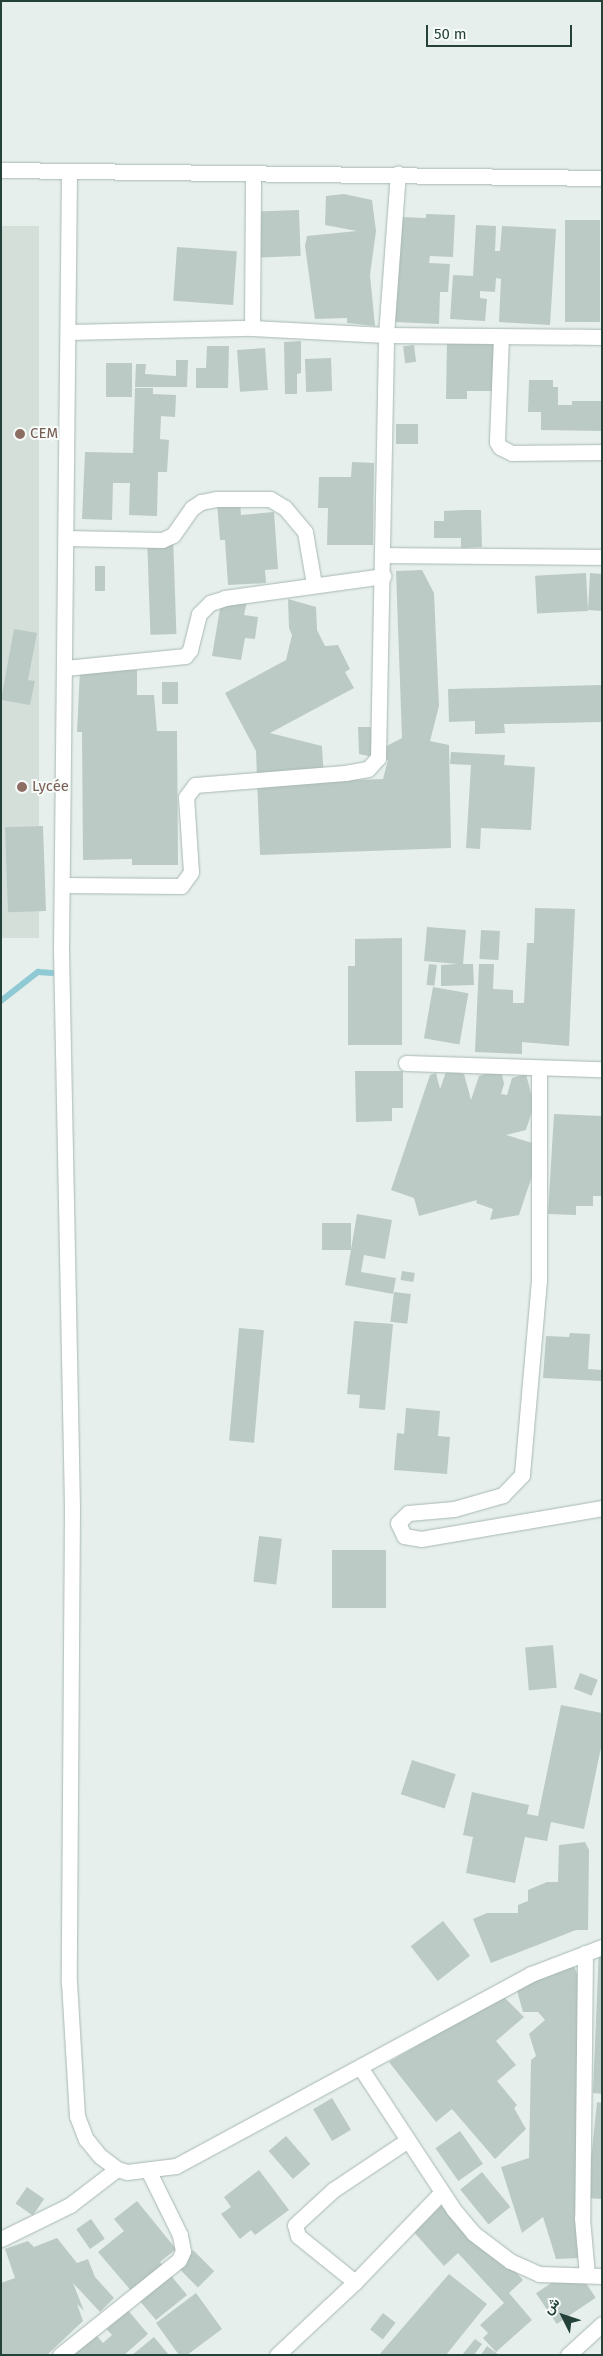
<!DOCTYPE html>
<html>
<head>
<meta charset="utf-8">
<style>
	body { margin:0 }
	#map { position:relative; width:603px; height:2356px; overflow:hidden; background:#e6efeb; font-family:"Fira Sans",Vazirmatn,sans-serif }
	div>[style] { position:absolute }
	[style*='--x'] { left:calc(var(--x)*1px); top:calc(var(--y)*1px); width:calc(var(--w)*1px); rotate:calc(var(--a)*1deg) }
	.built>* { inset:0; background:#d4dfda; transform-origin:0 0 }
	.stream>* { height:5.5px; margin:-2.75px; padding:0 2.75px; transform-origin:2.75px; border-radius:2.75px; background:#8ec9d4 }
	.building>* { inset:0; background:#bbcac4; transform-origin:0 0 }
	.roads { filter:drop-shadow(0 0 1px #a8b8b2) drop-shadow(0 0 1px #a8b8b2) }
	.minor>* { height:15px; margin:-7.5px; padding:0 7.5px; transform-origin:7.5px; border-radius:7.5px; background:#fff }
	.tertiary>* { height:15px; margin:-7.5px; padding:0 7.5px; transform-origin:7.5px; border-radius:7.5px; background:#fff }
	.dots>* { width:14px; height:14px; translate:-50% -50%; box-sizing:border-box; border:2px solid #f7fbf9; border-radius:50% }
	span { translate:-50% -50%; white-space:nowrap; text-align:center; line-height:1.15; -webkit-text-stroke:4px #f7fbf9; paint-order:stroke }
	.education-label { font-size:15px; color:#785e54 }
	.left { translate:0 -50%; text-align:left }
	.frame { position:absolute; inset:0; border:2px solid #24423a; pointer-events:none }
	.north { position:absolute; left:538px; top:2291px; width:50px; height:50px; -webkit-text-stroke:4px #f7fbf9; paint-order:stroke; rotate:311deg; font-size:14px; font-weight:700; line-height:20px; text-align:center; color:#24423a }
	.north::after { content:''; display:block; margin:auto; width:18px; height:22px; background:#24423a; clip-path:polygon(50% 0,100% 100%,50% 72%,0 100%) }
	.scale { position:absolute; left:426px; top:25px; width:146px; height:22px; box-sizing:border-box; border:2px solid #24423a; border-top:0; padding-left:6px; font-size:15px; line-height:18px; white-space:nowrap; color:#24423a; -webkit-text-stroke:4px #f7fbf9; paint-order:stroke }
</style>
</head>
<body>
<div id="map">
	<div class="built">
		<i style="left:1px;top:226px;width:38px;height:712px"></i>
	</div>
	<div class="stream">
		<i style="--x:1;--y:1001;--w:47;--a:-38.1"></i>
		<i style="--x:38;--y:972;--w:14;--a:4"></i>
	</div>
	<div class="building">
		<i style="clip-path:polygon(344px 194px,372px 200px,376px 231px,370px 275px,375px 326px,347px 323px,347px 318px,315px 319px,305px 246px,307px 236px,357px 231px,325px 225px,326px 196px)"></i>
		<i style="left:299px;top:210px;width:46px;height:41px;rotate:88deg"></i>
		<i style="clip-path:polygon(426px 214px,455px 215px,453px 257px,430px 256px,429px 263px,450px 264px,448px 292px,440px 292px,439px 324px,395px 322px,401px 217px,426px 218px)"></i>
		<i style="left:565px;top:220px;width:35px;height:102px"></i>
		<i style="clip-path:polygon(476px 225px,496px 226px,495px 251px,500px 251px,502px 226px,556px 229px,550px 325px,499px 322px,501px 279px,496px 278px,495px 292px,480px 291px,480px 298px,487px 299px,485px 321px,450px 319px,453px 275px,473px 276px)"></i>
		<i style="left:177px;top:247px;width:60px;height:54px;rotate:4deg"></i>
		<i style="clip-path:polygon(447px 340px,494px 340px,493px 391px,467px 391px,467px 399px,446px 399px)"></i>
		<i style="clip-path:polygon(301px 341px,301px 373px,297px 374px,297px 394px,285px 394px,284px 342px)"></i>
		<i style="left:414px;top:345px;width:17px;height:11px;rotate:83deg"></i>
		<i style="clip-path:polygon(207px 346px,229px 346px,228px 388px,196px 388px,196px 368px,206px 368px)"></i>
		<i style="left:265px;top:348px;width:42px;height:28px;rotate:86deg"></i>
		<i style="left:331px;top:358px;width:33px;height:26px;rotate:88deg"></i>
		<i style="clip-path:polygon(176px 360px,188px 360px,187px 387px,135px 387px,136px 364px,146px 364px,145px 374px,176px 376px)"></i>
		<i style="left:106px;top:363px;width:26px;height:34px"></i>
		<i style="clip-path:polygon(529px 380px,553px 380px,553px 387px,558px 387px,558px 405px,572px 405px,572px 401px,601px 401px,602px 431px,541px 430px,541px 412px,528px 412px)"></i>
		<i style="clip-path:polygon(135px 388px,153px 388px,153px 394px,176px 395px,175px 417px,161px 416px,160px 439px,169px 440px,167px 472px,158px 472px,157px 516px,129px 515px,130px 483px,113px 483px,112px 520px,82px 519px,85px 452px,133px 453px)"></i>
		<i style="left:396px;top:424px;width:22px;height:20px"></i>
		<i style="clip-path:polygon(352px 462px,374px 463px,373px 545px,327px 545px,328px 508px,318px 508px,319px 477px,351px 477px)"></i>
		<i style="clip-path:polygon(240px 501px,241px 515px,274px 512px,278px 569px,265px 570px,266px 583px,228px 585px,225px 540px,220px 540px,217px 503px)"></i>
		<i style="clip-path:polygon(464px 510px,481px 510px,482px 547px,461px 548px,461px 538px,434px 538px,434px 521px,444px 521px,444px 511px)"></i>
		<i style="left:173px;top:536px;width:98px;height:26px;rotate:88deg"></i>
		<i style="left:95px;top:566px;width:10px;height:25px"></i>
		<i style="clip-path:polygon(422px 570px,434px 593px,439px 706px,430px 741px,449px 745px,451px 848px,260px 855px,256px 751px,225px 693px,286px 660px,292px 635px,289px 628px,288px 599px,316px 607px,317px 630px,325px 646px,338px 645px,350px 669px,345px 672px,354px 688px,270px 733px,322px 746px,324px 781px,383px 779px,388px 760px,359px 754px,358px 727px,370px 727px,381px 749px,402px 738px,396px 571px)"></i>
		<i style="left:586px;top:573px;width:38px;height:51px;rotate:87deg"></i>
		<i style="clip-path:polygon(590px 573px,602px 574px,602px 611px,588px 610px)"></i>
		<i style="clip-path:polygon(222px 597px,247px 601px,244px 615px,258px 617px,255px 639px,245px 638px,241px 660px,212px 656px)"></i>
		<i style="clip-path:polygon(14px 629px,37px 633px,28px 680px,35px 681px,30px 705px,1px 700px)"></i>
		<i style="clip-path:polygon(80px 670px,137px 670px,137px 695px,154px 695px,157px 731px,177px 731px,178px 865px,132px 865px,132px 859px,83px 860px,82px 732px,77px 732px)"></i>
		<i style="left:162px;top:682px;width:16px;height:22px"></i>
		<i style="clip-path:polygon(602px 685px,602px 722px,504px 724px,505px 733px,475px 734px,475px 721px,449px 722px,448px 689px)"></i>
		<i style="clip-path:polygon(451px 752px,505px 755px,504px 765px,535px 767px,531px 830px,481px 828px,480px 849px,466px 848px,471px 765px,450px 764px)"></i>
		<i style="left:43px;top:826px;width:85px;height:38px;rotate:88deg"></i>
		<i style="clip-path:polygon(535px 908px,575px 909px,569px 1046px,522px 1042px,522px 1054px,475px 1052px,479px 964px,494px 964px,493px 989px,513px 990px,513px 1003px,524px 1003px,527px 943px,534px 943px)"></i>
		<i style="clip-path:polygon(427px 927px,466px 930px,463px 964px,473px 964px,474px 985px,441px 986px,441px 965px,458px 964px,424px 961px)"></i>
		<i style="left:481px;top:930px;width:19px;height:29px;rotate:3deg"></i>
		<i style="clip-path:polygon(402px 938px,402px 1045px,348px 1045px,348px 966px,355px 966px,355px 939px)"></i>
		<i style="left:429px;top:964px;width:8px;height:21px;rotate:7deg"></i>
		<i style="left:433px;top:987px;width:36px;height:52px;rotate:10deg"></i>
		<i style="clip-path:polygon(447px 1069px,464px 1074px,471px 1100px,479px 1076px,501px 1069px,504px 1084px,501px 1094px,507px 1095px,512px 1078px,526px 1074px,534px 1105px,526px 1130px,506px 1135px,542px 1146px,519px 1215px,490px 1220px,493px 1209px,476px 1203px,477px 1200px,419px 1216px,414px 1198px,391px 1190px,430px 1075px,436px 1073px,440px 1089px)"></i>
		<i style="clip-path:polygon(355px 1071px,403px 1071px,403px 1108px,392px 1108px,392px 1121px,356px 1122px)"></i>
		<i style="clip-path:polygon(554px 1114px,602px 1116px,602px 1196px,593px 1196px,593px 1206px,576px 1206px,576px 1215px,548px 1214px)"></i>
		<i style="clip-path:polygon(357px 1214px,392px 1220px,385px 1259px,364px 1255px,361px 1272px,396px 1278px,393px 1294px,345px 1285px)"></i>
		<i style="left:322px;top:1223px;width:29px;height:27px"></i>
		<i style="left:402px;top:1271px;width:13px;height:9px;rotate:9deg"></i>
		<i style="left:394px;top:1292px;width:17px;height:30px;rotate:7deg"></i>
		<i style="clip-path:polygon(354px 1321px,393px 1324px,385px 1410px,359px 1408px,360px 1395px,347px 1394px)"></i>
		<i style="left:239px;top:1328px;width:25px;height:113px;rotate:5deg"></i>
		<i style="clip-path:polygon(570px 1333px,590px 1334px,588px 1369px,602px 1370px,602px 1381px,543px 1378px,546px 1336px,569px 1337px)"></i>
		<i style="clip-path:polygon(406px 1408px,440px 1411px,438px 1436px,450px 1437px,447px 1474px,394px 1470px,397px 1433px,404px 1434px)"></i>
		<i style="left:259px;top:1536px;width:23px;height:46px;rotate:7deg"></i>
		<i style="left:386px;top:1550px;width:58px;height:54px;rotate:90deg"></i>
		<i style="left:553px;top:1645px;width:43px;height:28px;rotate:85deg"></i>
		<i style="left:580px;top:1673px;width:19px;height:17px;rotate:21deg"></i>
		<i style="clip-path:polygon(561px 1705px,602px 1713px,602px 1743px,584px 1829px,551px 1822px,547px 1841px,525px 1837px,515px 1883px,466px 1873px,473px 1837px,463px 1835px,472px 1792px,529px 1805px,527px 1814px,538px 1816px)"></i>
		<i style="left:412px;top:1760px;width:46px;height:36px;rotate:18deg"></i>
		<i style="clip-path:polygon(585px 1842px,589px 1850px,588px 1930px,576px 1930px,491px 1963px,473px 1919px,487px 1913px,518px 1913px,518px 1905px,528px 1901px,528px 1890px,547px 1882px,558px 1882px,559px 1845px)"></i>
		<i style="left:443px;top:1921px;width:44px;height:41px;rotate:52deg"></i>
		<i style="clip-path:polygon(599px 1948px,602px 1948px,602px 2094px,593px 2093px)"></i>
		<i style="clip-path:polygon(573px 1964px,581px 1983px,580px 2258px,556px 2259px,543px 2217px,522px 2233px,501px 2167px,529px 2158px,531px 2060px,536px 2056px,529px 2034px,545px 2020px,538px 2012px,523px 2012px,516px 1987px)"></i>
		<i style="clip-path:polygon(503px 1996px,524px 2017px,496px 2041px,516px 2065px,497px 2081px,517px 2105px,514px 2108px,526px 2129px,495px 2159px,452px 2109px,436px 2122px,389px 2062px)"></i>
		<i style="left:332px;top:2098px;width:37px;height:22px;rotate:59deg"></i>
		<i style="clip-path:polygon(597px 2102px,602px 2103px,602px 2199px,587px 2198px)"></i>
		<i style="left:460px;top:2131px;width:40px;height:30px;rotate:55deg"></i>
		<i style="left:286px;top:2136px;width:37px;height:23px;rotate:49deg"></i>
		<i style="clip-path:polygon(259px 2170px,289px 2210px,255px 2235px,251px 2230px,240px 2239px,221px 2214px,231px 2207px,224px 2197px)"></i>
		<i style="left:482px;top:2172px;width:45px;height:28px;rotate:51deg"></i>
		<i style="left:27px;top:2187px;width:21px;height:20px;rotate:35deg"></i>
		<i style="clip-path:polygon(441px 2189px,523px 2280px,509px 2293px,532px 2320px,496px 2352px,483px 2338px,488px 2333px,480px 2325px,504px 2303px,458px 2253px,444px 2266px,405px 2222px)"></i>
		<i style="clip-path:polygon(137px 2201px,176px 2249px,160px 2262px,187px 2295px,156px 2320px,98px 2252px,124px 2231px,114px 2219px)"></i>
		<i style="left:91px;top:2219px;width:24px;height:18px;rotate:55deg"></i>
		<i style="clip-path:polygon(57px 2238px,77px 2263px,88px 2259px,95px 2277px,114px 2298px,100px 2312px,73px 2283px,84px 2311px,77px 2304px,83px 2321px,47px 2355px,1px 2355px,1px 2283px,15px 2278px,5px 2249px,28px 2241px,34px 2247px)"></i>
		<i style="left:193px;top:2250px;width:30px;height:23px;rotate:45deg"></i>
		<i style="left:575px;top:2267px;width:37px;height:47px;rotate:56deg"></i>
		<i style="clip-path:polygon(449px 2274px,487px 2304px,446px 2355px,379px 2355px)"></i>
		<i style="clip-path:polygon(196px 2293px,222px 2329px,187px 2355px,179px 2355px,156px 2323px)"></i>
		<i style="clip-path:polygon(121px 2302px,148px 2334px,124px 2355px,60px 2355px,91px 2329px,103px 2343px,112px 2335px,99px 2321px)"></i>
		<i style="left:383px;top:2313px;width:16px;height:21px;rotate:38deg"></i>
		<i style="clip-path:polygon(154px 2337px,169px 2355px,132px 2355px)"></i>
		<i style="clip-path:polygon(475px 2339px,482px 2344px,474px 2355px,462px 2355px)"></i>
		<i style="clip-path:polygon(487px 2346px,499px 2355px,481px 2355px)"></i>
	</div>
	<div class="roads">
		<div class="minor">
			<i style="--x:69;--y:172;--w:778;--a:90.59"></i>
			<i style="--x:61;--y:950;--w:559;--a:88.87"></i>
			<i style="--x:72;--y:1509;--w:473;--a:90.4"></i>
			<i style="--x:69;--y:1982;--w:134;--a:86.6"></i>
			<i style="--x:77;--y:2116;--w:25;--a:69"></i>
			<i style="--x:86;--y:2139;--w:22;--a:51"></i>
			<i style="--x:100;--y:2156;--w:21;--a:37"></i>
			<i style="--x:117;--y:2169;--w:10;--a:17"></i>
			<i style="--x:127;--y:2172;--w:49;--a:-7"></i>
			<i style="--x:176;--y:2166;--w:404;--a:-28.4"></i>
			<i style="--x:531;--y:1974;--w:76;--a:-20.8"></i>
			<i style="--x:252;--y:328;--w:154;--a:-89.6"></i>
			<i style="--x:69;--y:332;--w:183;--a:-1.3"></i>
			<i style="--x:252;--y:328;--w:134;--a:3"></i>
			<i style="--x:386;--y:335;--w:216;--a:0.5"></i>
			<i style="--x:501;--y:336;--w:106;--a:92.2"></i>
			<i style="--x:497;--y:442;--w:6;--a:59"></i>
			<i style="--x:500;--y:447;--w:13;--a:27"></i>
			<i style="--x:512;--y:453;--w:90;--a:-0.6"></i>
			<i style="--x:66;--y:538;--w:96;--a:1.2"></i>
			<i style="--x:162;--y:540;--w:12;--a:-24"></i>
			<i style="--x:173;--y:535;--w:33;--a:-55"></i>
			<i style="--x:192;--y:508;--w:11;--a:-34"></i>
			<i style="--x:201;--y:502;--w:15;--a:-11"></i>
			<i style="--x:216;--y:499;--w:54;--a:0"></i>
			<i style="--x:270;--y:499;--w:17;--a:31"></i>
			<i style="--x:285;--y:508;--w:31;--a:50"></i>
			<i style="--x:305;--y:532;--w:53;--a:80.2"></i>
			<i style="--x:383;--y:555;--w:219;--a:0.5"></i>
			<i style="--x:65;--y:668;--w:121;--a:-5.7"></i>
			<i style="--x:185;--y:656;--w:8;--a:-50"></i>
			<i style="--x:190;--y:650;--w:37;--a:-76"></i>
			<i style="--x:199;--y:614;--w:16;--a:-45"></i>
			<i style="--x:210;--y:603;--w:16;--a:-18"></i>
			<i style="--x:225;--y:598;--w:160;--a:-7.9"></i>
			<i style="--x:62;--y:885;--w:119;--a:0.5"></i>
			<i style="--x:181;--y:886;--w:17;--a:-54"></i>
			<i style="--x:191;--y:872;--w:75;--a:-93.8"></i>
			<i style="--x:186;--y:797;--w:15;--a:-53"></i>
			<i style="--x:195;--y:785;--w:150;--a:-4.6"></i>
			<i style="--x:345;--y:773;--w:23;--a:-10"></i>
			<i style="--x:368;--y:769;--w:15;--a:-48"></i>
			<i style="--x:378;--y:758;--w:423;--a:-88.9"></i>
			<i style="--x:386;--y:335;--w:162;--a:-85.8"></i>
			<i style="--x:406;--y:1063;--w:196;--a:1.8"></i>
			<i style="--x:539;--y:1068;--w:212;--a:90"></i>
			<i style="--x:539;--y:1280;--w:196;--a:95"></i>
			<i style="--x:522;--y:1475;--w:28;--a:134"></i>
			<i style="--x:503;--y:1495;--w:51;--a:164.1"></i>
			<i style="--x:454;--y:1509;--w:46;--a:175"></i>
			<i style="--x:408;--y:1513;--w:14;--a:135"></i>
			<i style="--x:398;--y:1523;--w:14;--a:65"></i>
			<i style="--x:404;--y:1536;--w:17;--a:10"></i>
			<i style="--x:421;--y:1539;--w:184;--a:-9.7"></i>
			<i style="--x:585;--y:1953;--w:265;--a:90.6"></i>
			<i style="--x:582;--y:2218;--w:57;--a:85"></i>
			<i style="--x:360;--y:2067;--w:171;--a:56.7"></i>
			<i style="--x:454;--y:2210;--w:30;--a:50"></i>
			<i style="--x:473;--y:2233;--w:46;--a:37.1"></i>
			<i style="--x:510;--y:2261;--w:32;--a:24"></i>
			<i style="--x:539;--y:2274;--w:63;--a:1.8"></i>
			<i style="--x:1;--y:2239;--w:77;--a:-26.2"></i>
			<i style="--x:70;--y:2205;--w:59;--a:-37.5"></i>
			<i style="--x:355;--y:2282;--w:73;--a:-141.1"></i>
			<i style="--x:298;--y:2236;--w:11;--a:-105"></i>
			<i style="--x:295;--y:2225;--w:52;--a:-42.6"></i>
			<i style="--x:333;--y:2190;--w:90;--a:-33.7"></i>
			<i style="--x:60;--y:2355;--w:152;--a:-38.6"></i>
			<i style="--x:179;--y:2260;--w:10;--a:-66"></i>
			<i style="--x:183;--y:2251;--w:16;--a:-101"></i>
			<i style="--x:180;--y:2235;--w:72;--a:-116.2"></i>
			<i style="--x:277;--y:2355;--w:107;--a:-43.1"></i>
			<i style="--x:355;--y:2282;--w:125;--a:-46"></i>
			<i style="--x:568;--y:2355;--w:46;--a:-42.4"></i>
		</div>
		<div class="tertiary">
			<i style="--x:1;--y:170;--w:601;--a:0.76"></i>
		</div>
	</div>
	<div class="dots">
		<i style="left:20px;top:434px;background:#8d6e63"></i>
		<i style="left:22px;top:787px;background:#8d6e63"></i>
	</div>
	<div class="education-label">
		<span class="left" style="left:30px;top:434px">CEM</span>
		<span class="left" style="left:32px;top:787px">Lycée</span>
	</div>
	<div class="frame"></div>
	<div class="north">ش</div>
	<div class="scale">50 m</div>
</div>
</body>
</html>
